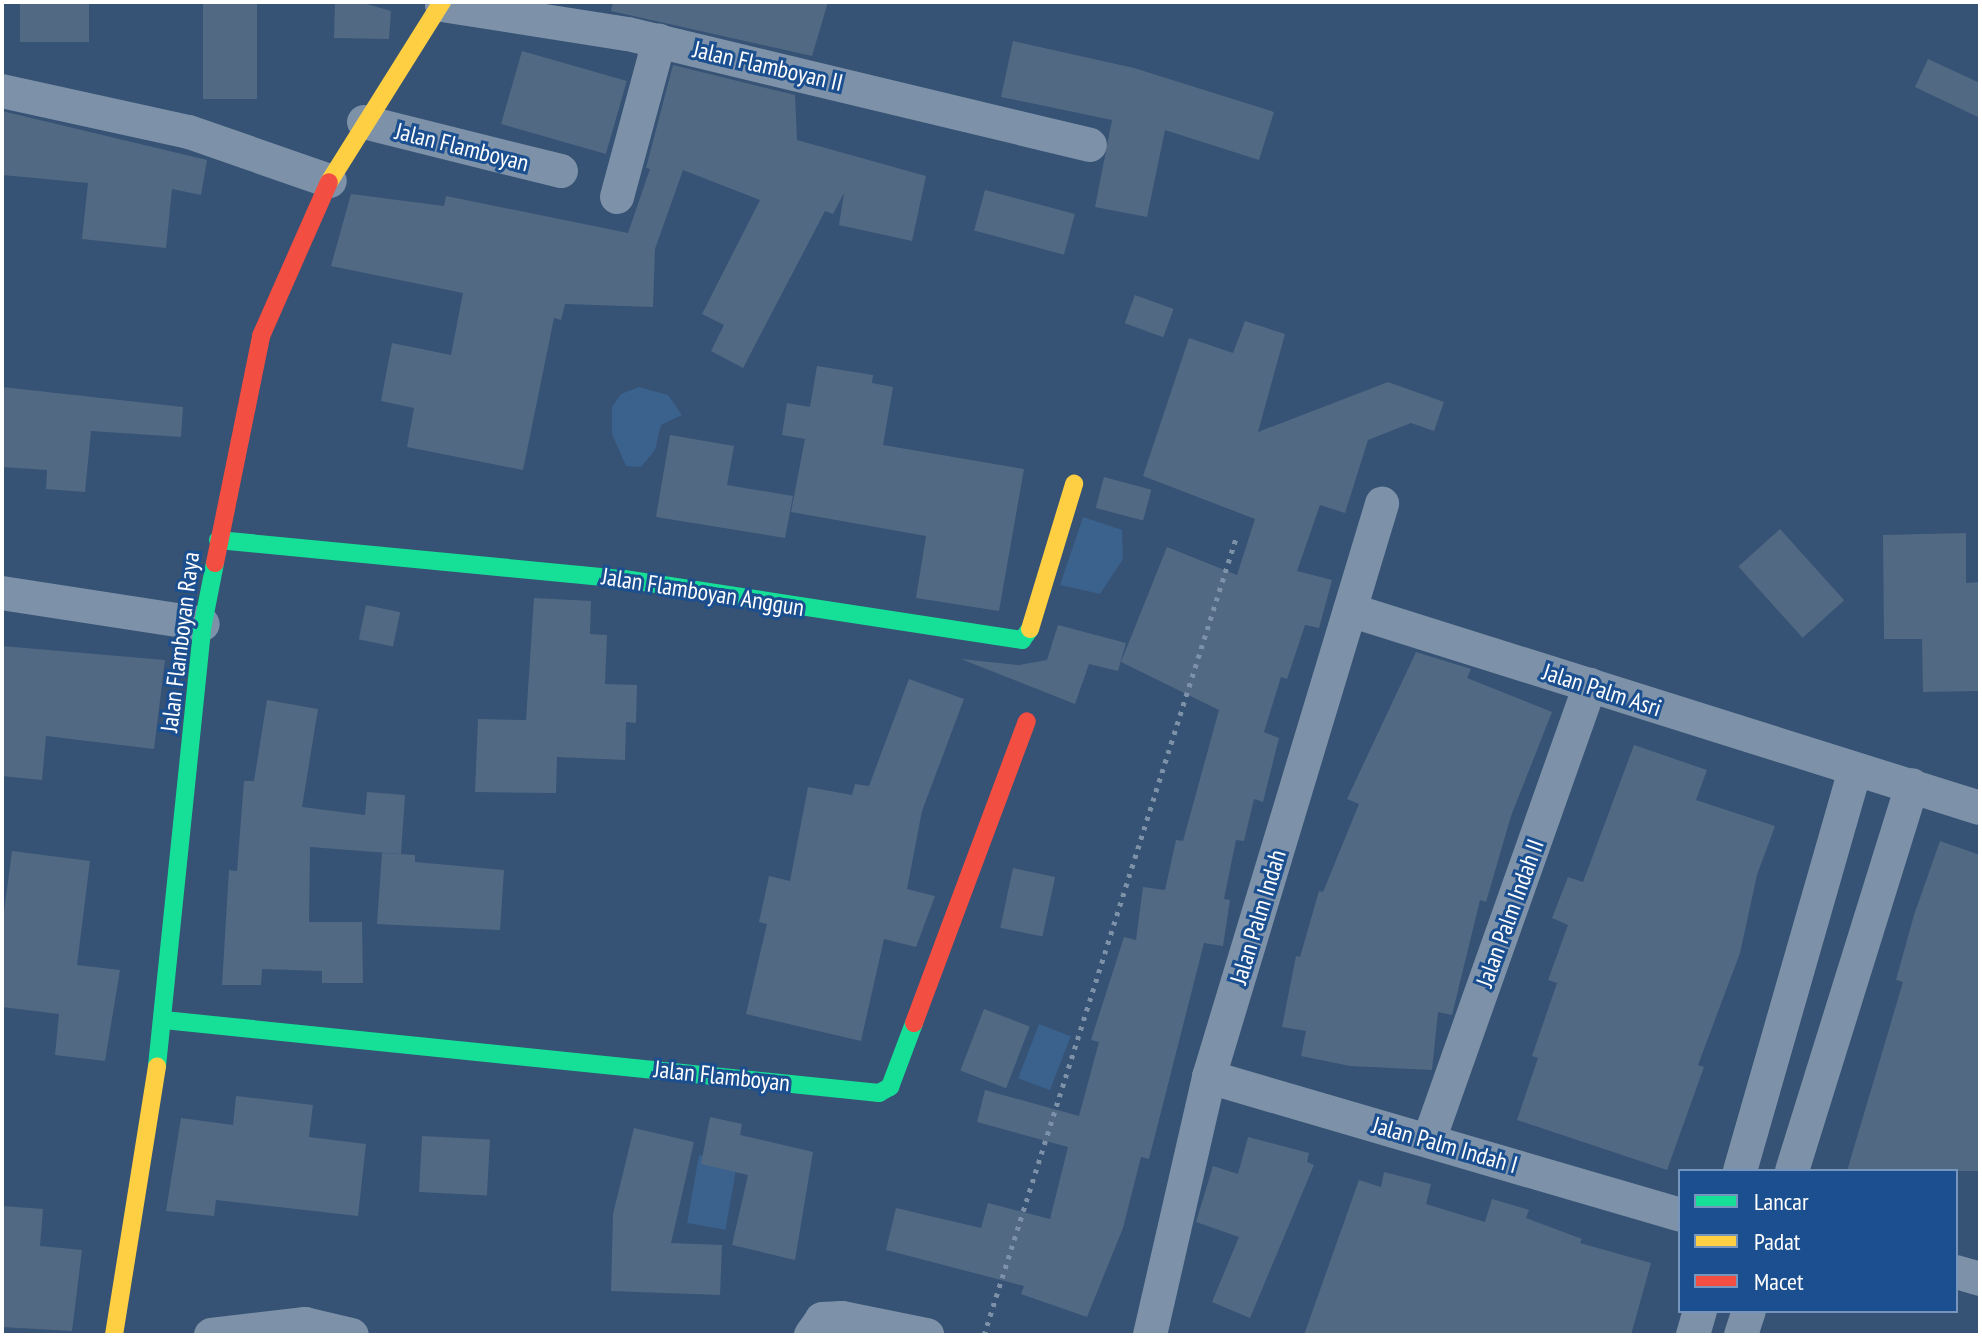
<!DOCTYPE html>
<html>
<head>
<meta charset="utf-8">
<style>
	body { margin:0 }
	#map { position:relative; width:1982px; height:1337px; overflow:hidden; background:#365274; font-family:"PT Sans Narrow",sans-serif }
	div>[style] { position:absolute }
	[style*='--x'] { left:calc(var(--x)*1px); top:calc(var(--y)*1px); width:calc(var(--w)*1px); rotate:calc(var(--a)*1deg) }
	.water>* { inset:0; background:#3b618d; transform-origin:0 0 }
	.building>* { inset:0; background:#526984; transform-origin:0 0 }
	.path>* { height:5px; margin-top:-2.5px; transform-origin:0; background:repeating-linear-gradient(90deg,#7d92a8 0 4px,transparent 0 10px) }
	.street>* { height:34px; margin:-17px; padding:0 17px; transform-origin:17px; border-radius:17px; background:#7d92a8 }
	.fast>* { height:18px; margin:-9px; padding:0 9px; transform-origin:9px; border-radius:9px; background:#16e098 }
	.slow>* { height:18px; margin:-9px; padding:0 9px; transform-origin:9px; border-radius:9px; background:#ffcf43 }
	.jam>* { height:18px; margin:-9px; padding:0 9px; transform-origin:9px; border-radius:9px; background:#f24e42 }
	span { translate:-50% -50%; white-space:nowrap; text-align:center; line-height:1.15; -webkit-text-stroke:6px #1b4f8f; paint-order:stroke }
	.street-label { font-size:24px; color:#fff }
	.frame { position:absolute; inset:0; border:4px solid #fff; pointer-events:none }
	.legend { position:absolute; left:1678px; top:1169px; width:280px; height:144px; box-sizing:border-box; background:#1b4f8f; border:2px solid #7695bc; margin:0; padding:10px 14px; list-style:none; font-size:24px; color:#fff }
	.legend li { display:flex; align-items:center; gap:16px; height:40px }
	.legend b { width:40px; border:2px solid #7695bc }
</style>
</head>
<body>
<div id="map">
	<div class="water">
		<i style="clip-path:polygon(639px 387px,668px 395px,682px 415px,661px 425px,655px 450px,641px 467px,626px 466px,612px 434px,612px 407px,621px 394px)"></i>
		<i style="clip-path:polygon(1083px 517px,1122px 530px,1123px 559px,1100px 594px,1060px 585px)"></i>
		<i style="left:1039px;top:1024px;width:34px;height:58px;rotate:21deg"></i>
		<i style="left:699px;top:1155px;width:39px;height:69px;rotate:10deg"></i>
	</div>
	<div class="building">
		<i style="left:20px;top:2px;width:69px;height:40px"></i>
		<i style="left:203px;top:2px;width:54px;height:97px"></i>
		<i style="clip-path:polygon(335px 2px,360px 2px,391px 11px,389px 39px,334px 38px)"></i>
		<i style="clip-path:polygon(613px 2px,828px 2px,812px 56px,611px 11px)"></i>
		<i style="clip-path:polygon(1013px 41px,1134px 68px,1274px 112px,1259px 160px,1165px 130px,1147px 217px,1095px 207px,1112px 120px,1001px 97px)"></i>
		<i style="left:522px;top:51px;width:109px;height:76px;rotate:16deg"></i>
		<i style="clip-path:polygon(1928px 59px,1980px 83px,1980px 118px,1915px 87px)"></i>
		<i style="clip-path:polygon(673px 65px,795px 95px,797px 140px,926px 176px,912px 241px,839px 225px,844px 193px,833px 214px,825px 211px,743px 368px,711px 351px,724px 325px,702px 314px,760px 200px,683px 170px,655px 249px,653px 307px,565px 304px,561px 320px,554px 318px,523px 470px,407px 447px,414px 408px,381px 401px,392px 343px,451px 355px,463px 293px,331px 266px,351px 194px,444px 206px,446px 196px,628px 233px,650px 169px,646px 168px)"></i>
		<i style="clip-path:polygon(2px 111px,207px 160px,201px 195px,172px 189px,166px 248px,82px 239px,88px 183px,2px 175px)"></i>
		<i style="left:985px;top:190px;width:93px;height:42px;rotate:15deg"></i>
		<i style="left:1135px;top:295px;width:41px;height:30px;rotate:20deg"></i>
		<i style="clip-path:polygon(1245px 321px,1285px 334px,1258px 432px,1388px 382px,1444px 402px,1434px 431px,1411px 423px,1368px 440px,1345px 513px,1320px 505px,1297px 571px,1332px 580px,1319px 628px,1305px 625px,1287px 679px,1281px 677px,1264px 732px,1279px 738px,1263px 802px,1254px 799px,1244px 841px,1236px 840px,1224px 899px,1230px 900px,1223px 946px,1204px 943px,1149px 1159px,1141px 1157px,1123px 1228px,1087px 1317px,1021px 1294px,1024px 1286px,886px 1250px,896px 1208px,981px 1228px,988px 1203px,1050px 1219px,1068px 1147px,977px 1122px,985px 1090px,1079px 1116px,1099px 1042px,1091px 1040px,1124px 937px,1136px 940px,1143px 887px,1165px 890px,1176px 840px,1183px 841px,1219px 710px,1121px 662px,1167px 547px,1237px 575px,1255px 519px,1143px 476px,1189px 338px,1233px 353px)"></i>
		<i style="clip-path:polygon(817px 366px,873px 375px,872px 383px,893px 387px,883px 445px,1024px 469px,999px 611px,916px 598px,926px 536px,791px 512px,805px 439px,782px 435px,787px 403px,810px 407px)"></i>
		<i style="clip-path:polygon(2px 387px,183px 407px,181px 437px,91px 431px,85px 492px,46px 489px,47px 470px,2px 467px)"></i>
		<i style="clip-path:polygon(670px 435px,734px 446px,727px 485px,793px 496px,785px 538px,656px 517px)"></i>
		<i style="left:1104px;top:477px;width:49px;height:32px;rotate:15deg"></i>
		<i style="left:1780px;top:529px;width:96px;height:56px;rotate:48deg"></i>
		<i style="clip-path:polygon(1966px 533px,1966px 583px,1980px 582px,1980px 691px,1923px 692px,1922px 639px,1884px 639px,1883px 535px)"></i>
		<i style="clip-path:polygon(534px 598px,591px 601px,590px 634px,607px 635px,605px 684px,637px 685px,636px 723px,626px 722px,625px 760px,557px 757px,556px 793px,475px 792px,478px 719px,526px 720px)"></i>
		<i style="left:366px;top:605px;width:35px;height:35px;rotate:12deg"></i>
		<i style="clip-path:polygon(1058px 625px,1126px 643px,1118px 671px,1089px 664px,1075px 704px,961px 659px,1019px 665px,1047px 660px)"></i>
		<i style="clip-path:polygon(2px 646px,165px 660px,154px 749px,46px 736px,42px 780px,2px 776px)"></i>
		<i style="clip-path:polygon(1416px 652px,1471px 669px,1467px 678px,1552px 712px,1511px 816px,1486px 902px,1480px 900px,1452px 1015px,1438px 1012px,1432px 1070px,1350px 1066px,1301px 1056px,1306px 1031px,1282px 1027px,1296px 956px,1300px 957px,1319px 891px,1323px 892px,1359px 804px,1347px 799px)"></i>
		<i style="clip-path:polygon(909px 679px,964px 699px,922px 811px,907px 889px,935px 896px,916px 947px,884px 939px,861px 1041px,746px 1014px,767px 924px,759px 922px,769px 876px,790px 881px,808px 787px,852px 795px,855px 784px,869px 786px)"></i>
		<i style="clip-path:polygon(267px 700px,318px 709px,302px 807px,365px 815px,367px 792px,405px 795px,401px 854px,310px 847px,309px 922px,362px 922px,363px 983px,322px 983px,322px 971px,262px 969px,261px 985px,222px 985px,229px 870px,237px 871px,244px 781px,254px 781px)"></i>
		<i style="clip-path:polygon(1634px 745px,1707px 770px,1696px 800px,1775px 826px,1757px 875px,1740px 953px,1698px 1065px,1704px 1067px,1667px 1170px,1517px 1120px,1538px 1058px,1532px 1056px,1557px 983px,1548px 980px,1568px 925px,1552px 918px,1568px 877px,1583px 882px)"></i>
		<i style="clip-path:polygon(1940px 841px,1980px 855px,1980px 1171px,1847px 1171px,1903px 982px,1896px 980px,1914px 915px)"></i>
		<i style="clip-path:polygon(12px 851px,90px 861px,77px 965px,120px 970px,105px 1061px,55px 1055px,59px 1014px,2px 1007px,2px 927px)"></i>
		<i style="clip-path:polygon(382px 853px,415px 855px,415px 862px,504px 870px,500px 930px,377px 924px)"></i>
		<i style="left:1013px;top:868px;width:43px;height:61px;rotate:12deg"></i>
		<i style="left:984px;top:1009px;width:49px;height:66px;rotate:21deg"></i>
		<i style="clip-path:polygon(236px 1096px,313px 1105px,309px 1137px,366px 1144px,358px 1216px,216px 1200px,214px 1216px,166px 1211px,181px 1118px,233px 1125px)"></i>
		<i style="clip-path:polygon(710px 1117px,742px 1124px,740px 1135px,813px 1152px,795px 1260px,732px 1245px,748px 1175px,701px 1164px)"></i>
		<i style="clip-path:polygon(634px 1128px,694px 1142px,671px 1243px,722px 1245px,720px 1295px,611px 1291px,613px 1214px)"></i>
		<i style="left:422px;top:1136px;width:68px;height:56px;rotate:3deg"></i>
		<i style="clip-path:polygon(1248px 1137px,1309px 1153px,1307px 1162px,1314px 1165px,1250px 1318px,1212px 1302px,1239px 1237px,1196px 1222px,1213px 1166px,1238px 1174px)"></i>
		<i style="clip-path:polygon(1384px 1172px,1431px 1184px,1426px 1204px,1485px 1222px,1492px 1199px,1529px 1210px,1526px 1218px,1582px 1239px,1580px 1243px,1651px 1263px,1631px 1335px,1304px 1335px,1359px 1180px,1381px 1187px)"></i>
		<i style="clip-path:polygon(2px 1206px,43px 1209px,40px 1246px,82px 1250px,72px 1331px,2px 1327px)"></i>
	</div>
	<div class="path">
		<i style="--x:984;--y:1335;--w:839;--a:-72.45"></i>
	</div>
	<div class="street">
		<i style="--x:442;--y:5;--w:188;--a:8.9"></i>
		<i style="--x:628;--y:34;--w:475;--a:13.5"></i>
		<i style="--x:2;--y:91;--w:191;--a:12.4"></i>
		<i style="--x:189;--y:132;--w:149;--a:19.2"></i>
		<i style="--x:364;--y:122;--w:203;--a:14"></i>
		<i style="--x:617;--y:197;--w:162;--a:-74.9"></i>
		<i style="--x:2;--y:593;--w:203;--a:8.8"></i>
		<i style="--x:1350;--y:610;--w:660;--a:17.45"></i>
		<i style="--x:1209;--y:1077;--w:491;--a:16.3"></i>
		<i style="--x:1429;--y:1140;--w:483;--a:-70.5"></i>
		<i style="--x:1740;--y:1171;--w:417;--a:-74"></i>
		<i style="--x:1792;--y:1171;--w:404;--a:-72.7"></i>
		<i style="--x:1956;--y:1272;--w:25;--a:16"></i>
		<i style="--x:211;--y:1335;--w:95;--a:-6.7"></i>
		<i style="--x:305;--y:1324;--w:48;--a:13.2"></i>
		<i style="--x:811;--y:1335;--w:19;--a:-55"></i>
		<i style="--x:822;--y:1319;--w:20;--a:-3"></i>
		<i style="--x:842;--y:1318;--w:87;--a:11.3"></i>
		<i style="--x:1150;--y:1335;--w:265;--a:-77.1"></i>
		<i style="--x:1209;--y:1077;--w:599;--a:-73.2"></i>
		<i style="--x:1693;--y:1335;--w:25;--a:-74"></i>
		<i style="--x:1741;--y:1335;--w:25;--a:-72"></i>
	</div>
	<div class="fast">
		<i style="--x:218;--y:540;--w:408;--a:5.5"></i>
		<i style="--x:624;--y:579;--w:403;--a:8.7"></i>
		<i style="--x:1022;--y:640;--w:14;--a:-54"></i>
		<i style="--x:164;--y:1020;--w:719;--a:5.83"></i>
		<i style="--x:879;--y:1093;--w:13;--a:-29"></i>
		<i style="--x:890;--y:1087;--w:68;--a:-69.4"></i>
		<i style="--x:157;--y:1066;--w:444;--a:-84.1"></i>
		<i style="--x:203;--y:624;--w:62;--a:-78.9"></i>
	</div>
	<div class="slow">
		<i style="--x:329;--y:182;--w:213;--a:-57.9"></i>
		<i style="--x:1030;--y:629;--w:152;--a:-73.1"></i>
		<i style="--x:114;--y:1335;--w:272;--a:-80.9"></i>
	</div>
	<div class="jam">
		<i style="--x:215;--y:563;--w:232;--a:-78.5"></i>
		<i style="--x:261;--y:336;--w:168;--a:-66.2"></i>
		<i style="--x:914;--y:1023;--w:322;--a:-69.5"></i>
	</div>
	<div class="street-label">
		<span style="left:768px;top:66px;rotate:13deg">Jalan Flamboyan II</span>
		<span style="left:462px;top:147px;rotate:14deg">Jalan Flamboyan</span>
		<span style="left:703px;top:592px;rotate:9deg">Jalan Flamboyan Anggun</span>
		<span style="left:180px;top:642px;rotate:-83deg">Jalan Flamboyan Raya</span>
		<span style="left:1602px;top:690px;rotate:18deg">Jalan Palm Asri</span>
		<span style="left:1510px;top:913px;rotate:-70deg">Jalan Palm Indah II</span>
		<span style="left:1258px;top:917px;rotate:-73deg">Jalan Palm Indah</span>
		<span style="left:722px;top:1076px;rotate:6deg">Jalan Flamboyan</span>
		<span style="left:1445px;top:1145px;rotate:16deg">Jalan Palm Indah I</span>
	</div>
	<div class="frame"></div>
	<ul class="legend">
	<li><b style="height:10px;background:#16e098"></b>Lancar</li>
	<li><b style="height:10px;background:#ffcf43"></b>Padat</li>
	<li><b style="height:10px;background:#f24e42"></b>Macet</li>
	</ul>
</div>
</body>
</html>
